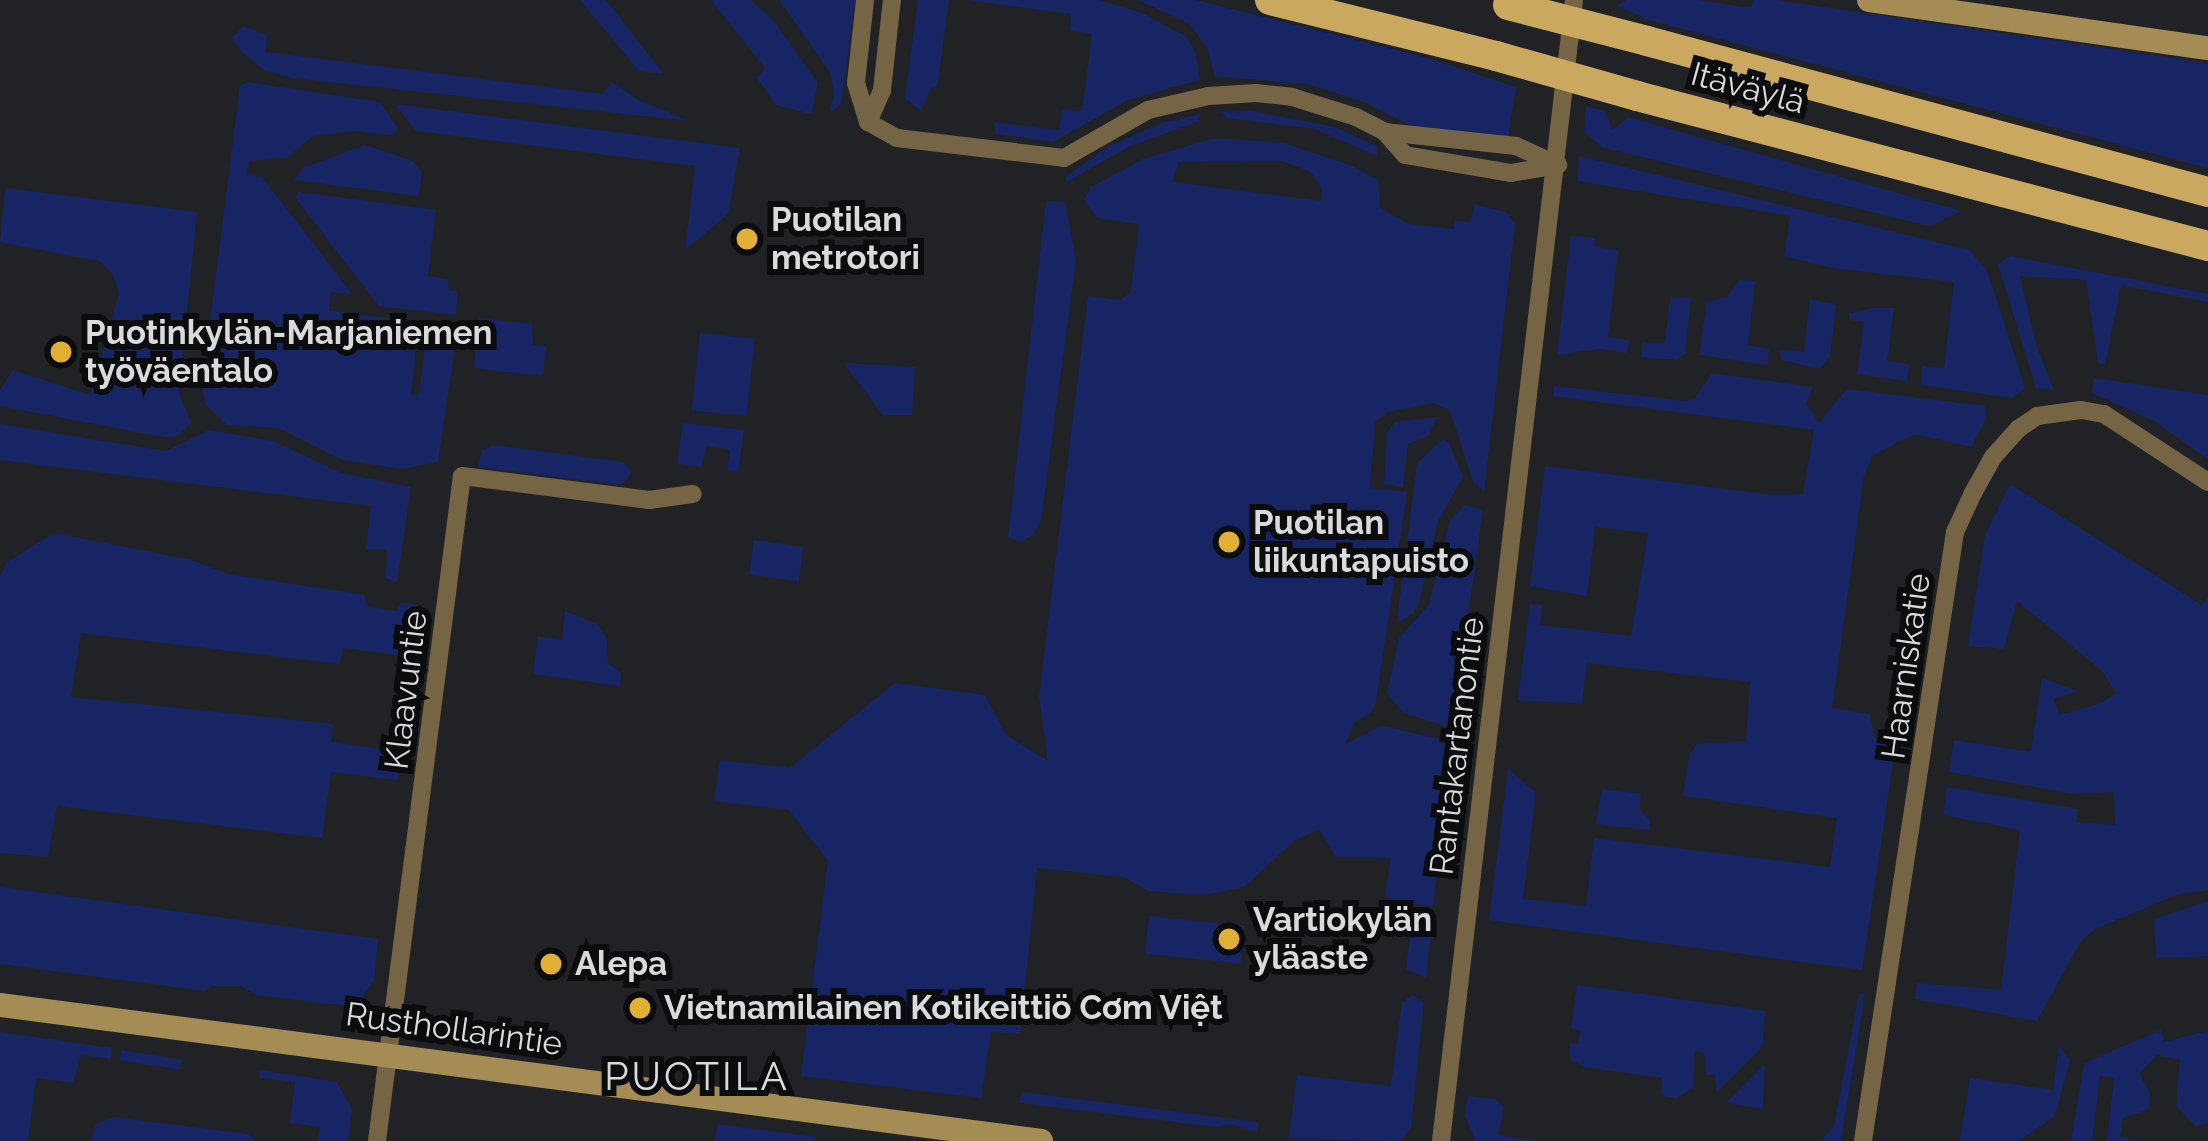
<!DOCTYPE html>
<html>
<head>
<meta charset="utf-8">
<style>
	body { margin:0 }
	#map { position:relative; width:2208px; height:1141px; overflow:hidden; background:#212225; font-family:Raleway,sans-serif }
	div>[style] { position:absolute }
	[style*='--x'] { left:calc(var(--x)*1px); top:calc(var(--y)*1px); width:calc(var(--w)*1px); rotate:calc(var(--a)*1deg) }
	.green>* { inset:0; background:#172565; transform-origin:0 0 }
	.minor>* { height:18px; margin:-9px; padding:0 9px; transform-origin:9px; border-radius:9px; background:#756544 }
	.secondary>* { height:24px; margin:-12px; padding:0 12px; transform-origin:12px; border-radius:12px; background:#a58b54 }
	.primary>* { height:30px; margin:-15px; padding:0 15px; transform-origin:15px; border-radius:15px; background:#caa860 }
	.primary-bridge>* { height:30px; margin:-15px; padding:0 15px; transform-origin:15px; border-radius:15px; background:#caa860 }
	.dots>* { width:33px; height:33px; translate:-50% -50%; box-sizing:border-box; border:6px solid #0b0c0d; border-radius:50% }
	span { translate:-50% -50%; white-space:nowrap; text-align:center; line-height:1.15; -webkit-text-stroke:12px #0b0c0d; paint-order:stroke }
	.street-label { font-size:33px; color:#d9dadc }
	.poi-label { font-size:33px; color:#d9dadc; font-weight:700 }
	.left { translate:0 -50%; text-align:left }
	.quarter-label { font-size:39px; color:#d9dadc; letter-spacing:3px }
</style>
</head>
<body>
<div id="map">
	<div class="green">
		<i style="clip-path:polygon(580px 0,606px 0,664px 74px,639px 71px)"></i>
		<i style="clip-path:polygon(711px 0,751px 0,772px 19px,818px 83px,811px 114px,776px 105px,757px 78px,765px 68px)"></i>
		<i style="clip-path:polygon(779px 0,855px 0,841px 105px,830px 112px,834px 93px,830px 72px)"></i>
		<i style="clip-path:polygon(918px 0,949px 0,937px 87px,931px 88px,921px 111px,905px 98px)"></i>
		<i style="clip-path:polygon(966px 0,1100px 0,1142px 13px,1187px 37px,1196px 54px,1200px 80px,1128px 100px,1053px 142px,996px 134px,994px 122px,1059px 130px,1062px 109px,1082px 111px,1092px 34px,1070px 31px,1071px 14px)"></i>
		<i style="clip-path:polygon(1138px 0,1196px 0,1424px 57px,1516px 87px,1508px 137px,1414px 127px,1364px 102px,1308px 84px,1215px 76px,1207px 48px,1190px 24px)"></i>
		<i style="clip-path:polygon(1626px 0,1698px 0,1751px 8px,1753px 0,1776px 0,2208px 63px,2208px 168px,1649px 20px,1617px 6px)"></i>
		<i style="clip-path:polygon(244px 26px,267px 36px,266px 52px,602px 94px,613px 82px,636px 99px,690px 121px,292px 78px,264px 70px,242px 52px,232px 38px)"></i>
		<i style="clip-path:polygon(248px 82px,380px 102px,399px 129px,391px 135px,355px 131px,313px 136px,287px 158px,249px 161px,247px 175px,262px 177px,352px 294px,331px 292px,329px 311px,419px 322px,411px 394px,419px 395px,428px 322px,458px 326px,438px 462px,402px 469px,343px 460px,279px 428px,227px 425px,205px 404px,202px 385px,240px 86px)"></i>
		<i style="clip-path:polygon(395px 104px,740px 148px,728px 214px,685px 250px,695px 166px,416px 131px)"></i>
		<i style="clip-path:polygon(1586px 106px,1606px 111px,1612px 130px,1628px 117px,1961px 211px,1930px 226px,1604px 148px,1584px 132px)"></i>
		<i style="clip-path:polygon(1250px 111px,1335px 127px,1378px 147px,1377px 156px,1315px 129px,1228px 118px,1219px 112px)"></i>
		<i style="clip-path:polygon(1200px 114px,1199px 121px,1128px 147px,1067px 182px,1065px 177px,1109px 146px,1164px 122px)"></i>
		<i style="clip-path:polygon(evenodd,1215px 138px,1284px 143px,1350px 165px,1378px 180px,1380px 208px,1409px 224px,1454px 229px,1455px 221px,1471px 222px,1474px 204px,1506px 212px,1515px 224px,1484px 492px,1473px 482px,1450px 410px,1433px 403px,1388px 412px,1375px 422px,1370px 488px,1407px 492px,1376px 702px,1371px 713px,1354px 722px,1345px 744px,1382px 726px,1453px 742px,1433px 907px,1390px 899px,1385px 895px,1391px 858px,1336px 857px,1319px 829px,1294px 841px,1244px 887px,1205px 895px,1149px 891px,1123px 877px,1037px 868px,1020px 1034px,991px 1032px,981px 1098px,801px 1076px,828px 861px,789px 810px,714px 801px,720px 760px,790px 768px,895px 683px,985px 695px,1006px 735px,1048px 761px,1039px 697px,1088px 296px,1120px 300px,1131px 292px,1139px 224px,1097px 218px,1084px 200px,1091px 187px,1143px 159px,1215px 138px,1282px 161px,1311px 172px,1322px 189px,1321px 201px,1172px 182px,1179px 162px,1282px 161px)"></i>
		<i style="clip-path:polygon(365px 145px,413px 161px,422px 172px,419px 196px,294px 180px,303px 168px)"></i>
		<i style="clip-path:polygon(1579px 156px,1969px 250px,1987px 270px,2025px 388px,2012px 398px,1922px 385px,1922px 366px,1944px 368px,1954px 282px,1833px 268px,1784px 256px,1790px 216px,1577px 181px)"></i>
		<i style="clip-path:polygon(5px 188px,197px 212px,179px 393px,191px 422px,179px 435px,169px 438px,0 406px,0 390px,13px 370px,90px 395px,119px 293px,113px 274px,99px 261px,0 242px)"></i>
		<i style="clip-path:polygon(299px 192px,436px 210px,428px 276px,448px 279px,449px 290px,458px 292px,456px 315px,379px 306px,295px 197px)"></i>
		<i style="clip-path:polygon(1046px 201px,1065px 202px,1076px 261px,1041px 520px,1033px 535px,1022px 541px,1008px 538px)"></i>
		<i style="clip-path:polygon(1571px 236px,1595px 238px,1595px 247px,1618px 250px,1608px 337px,1629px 340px,1627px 353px,1599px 349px,1557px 355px)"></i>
		<i style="clip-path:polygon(2010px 256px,2208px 294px,2208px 302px,2121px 285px,2105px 365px,2098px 363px,2086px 280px,2020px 276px,2037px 348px,2054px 390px,2036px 388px,1998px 264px)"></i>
		<i style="clip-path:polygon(1740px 280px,1755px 281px,1748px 345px,1769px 349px,1768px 365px,1699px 355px,1707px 302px,1727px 297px)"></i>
		<i style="clip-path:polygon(1670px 297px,1691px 298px,1685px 354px,1676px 360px,1641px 357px,1643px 342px,1665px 343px)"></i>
		<i style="clip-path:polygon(1810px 299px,1836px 305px,1830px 357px,1820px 369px,1781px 360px,1780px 350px,1804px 352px)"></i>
		<i style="clip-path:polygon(1872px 308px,1894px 308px,1887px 361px,1909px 364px,1907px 381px,1857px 374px,1864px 322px,1849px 320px,1849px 314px)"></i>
		<i style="clip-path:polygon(479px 318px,532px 324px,533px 345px,546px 346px,543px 376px,474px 368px)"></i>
		<i style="left:700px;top:333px;width:55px;height:78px;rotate:6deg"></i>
		<i style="clip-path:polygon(844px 363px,915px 367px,912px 415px,883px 415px)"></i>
		<i style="clip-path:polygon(1712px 373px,1813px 387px,1806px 403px,1819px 423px,1847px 389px,1985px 406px,1986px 419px,1971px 447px,1914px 434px,1872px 456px,1864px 475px,1832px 708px,1870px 714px,1875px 739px,1895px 749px,1862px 970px,1489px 920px,1508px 769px,1536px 793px,1523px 899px,1586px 906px,1594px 838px,1830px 867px,1837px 818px,1683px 796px,1689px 756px,1697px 744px,1746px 741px,1750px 682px,1587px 663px,1582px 704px,1518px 700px,1530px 604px,1542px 605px,1540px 625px,1631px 636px,1648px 533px,1595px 527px,1587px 596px,1530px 586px,1545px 466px,1773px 495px,1803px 494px,1814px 430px,1553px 396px,1554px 386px,1684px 401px,1695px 398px)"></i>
		<i style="clip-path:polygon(2094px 378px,2208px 395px,2208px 459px,2154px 421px,2092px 393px)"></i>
		<i style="clip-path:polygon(1437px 417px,1428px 436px,1408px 444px,1403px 487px,1384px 484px,1387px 433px,1395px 422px)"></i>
		<i style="clip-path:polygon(683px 423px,744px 430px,738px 472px,727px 471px,730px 450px,706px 446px,702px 467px,677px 464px)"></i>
		<i style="clip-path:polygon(0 424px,166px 451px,209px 430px,273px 441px,341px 473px,411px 487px,397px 582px,386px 578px,387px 549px,366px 550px,371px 506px,0 460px)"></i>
		<i style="clip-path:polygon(1443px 439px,1449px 443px,1463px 477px,1438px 521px,1419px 602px,1413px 614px,1397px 622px,1417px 463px)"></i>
		<i style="clip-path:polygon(493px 445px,624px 462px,631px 473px,623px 485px,478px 467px,482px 451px)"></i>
		<i style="clip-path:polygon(2010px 484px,2202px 605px,2208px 597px,2208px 890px,2179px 894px,2095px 929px,2081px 941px,2037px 1021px,1915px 999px,1917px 983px,2001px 990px,2020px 830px,1943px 815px,1947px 787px,2078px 809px,2076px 822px,2115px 825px,2114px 792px,2075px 794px,1949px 772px,1954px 740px,2031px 752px,2042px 678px,2078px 691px,2054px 699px,2059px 715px,2102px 703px,2116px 693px,2102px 671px,2017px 601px,2004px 649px,1968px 646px,1985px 535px)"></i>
		<i style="clip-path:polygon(1465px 505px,1483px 510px,1452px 728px,1403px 713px,1387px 693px,1399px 638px,1429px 605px,1450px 520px)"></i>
		<i style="clip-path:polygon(54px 533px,191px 560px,228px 574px,364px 595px,368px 607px,396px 611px,401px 603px,418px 605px,412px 657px,343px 648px,340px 664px,81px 633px,71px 697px,333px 724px,331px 742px,400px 752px,397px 780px,331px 772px,322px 838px,57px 806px,48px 857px,0 853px,0 576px,7px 562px)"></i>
		<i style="left:754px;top:540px;width:50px;height:35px;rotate:8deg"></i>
		<i style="clip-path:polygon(565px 611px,597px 624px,607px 639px,608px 663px,621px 673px,620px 686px,533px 674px,538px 636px,562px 640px)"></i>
		<i style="clip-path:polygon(1602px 789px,1641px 794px,1640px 810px,1650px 820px,1650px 830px,1596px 824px)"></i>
		<i style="clip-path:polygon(0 887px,378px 939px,374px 981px,357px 1003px,348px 1006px,256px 995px,241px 986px,211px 986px,205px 991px,0 964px)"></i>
		<i style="clip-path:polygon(2208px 901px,2208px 956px,2156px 958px,2154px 919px)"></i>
		<i style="left:1149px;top:916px;width:96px;height:38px;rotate:6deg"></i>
		<i style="clip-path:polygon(1420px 924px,1432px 924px,1426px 978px,1406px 969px,1410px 937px)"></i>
		<i style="clip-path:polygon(1577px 985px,1765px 1011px,1763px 1046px,1717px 1092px,1715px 1075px,1706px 1075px,1704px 1053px,1695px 1051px,1693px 1088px,1675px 1099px,1661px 1095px,1662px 1078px,1584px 1067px,1571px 1060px,1569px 1043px,1578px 1044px,1580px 1031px,1571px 1028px)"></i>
		<i style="clip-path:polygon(1865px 993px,1841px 1141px,1821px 1141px,1834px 1126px,1859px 994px)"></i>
		<i style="clip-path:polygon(1413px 995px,1424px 1002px,1411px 1127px,1400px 1141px,1289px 1138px,1297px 1075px,1391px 1086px,1402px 1002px)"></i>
		<i style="clip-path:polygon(2161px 1030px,2164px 1042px,2208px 1031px,2208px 1123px,2196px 1127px,2176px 1106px,2180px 1060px,2157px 1055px,2139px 1073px,2150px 1094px,2149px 1109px,2123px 1118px,2120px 1136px,2137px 1141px,2107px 1141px,2114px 1078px,2100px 1076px,2092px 1141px,2071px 1141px,2084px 1063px)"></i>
		<i style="clip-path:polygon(0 1032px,112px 1048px,111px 1059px,81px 1055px,73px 1083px,36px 1078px,28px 1141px,0 1141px)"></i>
		<i style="clip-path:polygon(2059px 1046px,2070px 1061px,2055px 1116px,2019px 1141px,1960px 1141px,1970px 1078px,2053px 1090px)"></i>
		<i style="left:121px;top:1050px;width:61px;height:10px;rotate:9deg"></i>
		<i style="clip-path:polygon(1765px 1064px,1763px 1109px,1726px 1103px)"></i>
		<i style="clip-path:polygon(260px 1070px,337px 1082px,352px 1110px,348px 1141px,318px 1141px,320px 1127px,290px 1123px,295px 1082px,259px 1078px)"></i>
		<i style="clip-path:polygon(1021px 1092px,1258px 1122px,1257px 1132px,1230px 1124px,1215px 1127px,1020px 1103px)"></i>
		<i style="clip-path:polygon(1468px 1096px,1495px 1099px,1504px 1108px,1498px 1135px,1537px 1141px,1476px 1141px,1465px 1116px)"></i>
		<i style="clip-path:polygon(114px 1117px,248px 1134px,256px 1141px,91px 1141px,96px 1124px)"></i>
		<i style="clip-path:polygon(717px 1124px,816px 1137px,815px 1141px,715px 1141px)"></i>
	</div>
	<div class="minor">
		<i style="--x:865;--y:0;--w:83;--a:96.2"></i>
		<i style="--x:856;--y:83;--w:41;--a:72.9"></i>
		<i style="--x:868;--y:122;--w:33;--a:29"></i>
		<i style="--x:897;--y:138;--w:168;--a:6.8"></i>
		<i style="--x:1064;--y:158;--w:97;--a:-29.7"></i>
		<i style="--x:1148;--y:110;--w:62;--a:-13.1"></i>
		<i style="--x:1208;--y:96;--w:48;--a:-3.6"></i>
		<i style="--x:1256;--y:93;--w:36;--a:6"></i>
		<i style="--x:1292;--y:97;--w:67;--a:17.4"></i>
		<i style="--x:1356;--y:117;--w:33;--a:27"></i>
		<i style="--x:1385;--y:132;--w:30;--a:49"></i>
		<i style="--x:1405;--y:155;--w:108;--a:9.6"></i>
		<i style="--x:1511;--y:173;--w:48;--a:-9.7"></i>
		<i style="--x:868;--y:122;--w:35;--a:-66"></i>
		<i style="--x:882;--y:90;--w:91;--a:-83.7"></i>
		<i style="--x:1385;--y:132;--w:132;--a:6.1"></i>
		<i style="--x:1516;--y:146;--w:46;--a:24.3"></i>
		<i style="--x:377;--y:1141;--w:670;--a:-82.72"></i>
		<i style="--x:462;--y:476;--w:189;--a:7.3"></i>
		<i style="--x:649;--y:500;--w:44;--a:-7.8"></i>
		<i style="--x:1441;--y:1141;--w:1149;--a:-83.35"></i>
		<i style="--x:1863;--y:1141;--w:616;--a:-81.41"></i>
		<i style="--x:1955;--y:532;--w:43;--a:-65.2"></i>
		<i style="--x:1973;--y:493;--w:41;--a:-60.9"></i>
		<i style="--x:1993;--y:457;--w:38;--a:-48"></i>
		<i style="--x:2018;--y:429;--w:23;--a:-34"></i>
		<i style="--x:2037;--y:416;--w:44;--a:-7.8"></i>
		<i style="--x:2081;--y:410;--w:23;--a:10"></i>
		<i style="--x:2104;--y:414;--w:124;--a:33.2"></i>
	</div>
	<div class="secondary">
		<i style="--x:1869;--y:0;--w:342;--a:8.1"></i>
		<i style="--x:0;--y:1005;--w:1050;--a:7.44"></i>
	</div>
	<div class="primary">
		<i style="--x:1270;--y:0;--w:233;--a:13.9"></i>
		<i style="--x:1647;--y:41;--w:581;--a:15.06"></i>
		<i style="--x:1637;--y:96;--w:590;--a:14.72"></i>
	</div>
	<div class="primary-bridge">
		<i style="--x:1508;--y:5;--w:144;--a:14.5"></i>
		<i style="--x:1496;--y:56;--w:147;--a:15.8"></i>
	</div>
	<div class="dots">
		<i style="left:747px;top:239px;background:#e1af34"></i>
		<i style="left:61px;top:352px;background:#e1af34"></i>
		<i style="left:1229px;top:542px;background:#e1af34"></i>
		<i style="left:1229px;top:939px;background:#e1af34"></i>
		<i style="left:551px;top:964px;background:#e1af34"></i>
		<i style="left:640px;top:1008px;background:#e1af34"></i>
	</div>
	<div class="street-label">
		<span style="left:1748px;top:88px;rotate:15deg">Itäväylä</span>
		<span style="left:1906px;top:666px;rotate:-82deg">Haarniskatie</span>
		<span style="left:406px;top:690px;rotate:-83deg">Klaavuntie</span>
		<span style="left:1457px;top:746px;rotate:-83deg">Rantakartanontie</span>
		<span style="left:454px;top:1029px;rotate:8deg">Rusthollarintie</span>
	</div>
	<div class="poi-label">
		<span class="left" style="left:771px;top:239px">Puotilan<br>metrotori</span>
		<span class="left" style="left:85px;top:352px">Puotinkylän-Marjaniemen<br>työväentalo</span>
		<span class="left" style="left:1253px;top:542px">Puotilan<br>liikuntapuisto</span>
		<span class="left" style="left:1253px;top:939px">Vartiokylän<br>yläaste</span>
		<span class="left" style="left:575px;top:964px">Alepa</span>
		<span class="left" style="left:664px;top:1008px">Vietnamilainen Kotikeittiö Cơm Việt</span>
	</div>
	<div class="quarter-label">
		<span style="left:697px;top:1076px">PUOTILA</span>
	</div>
</div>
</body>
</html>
